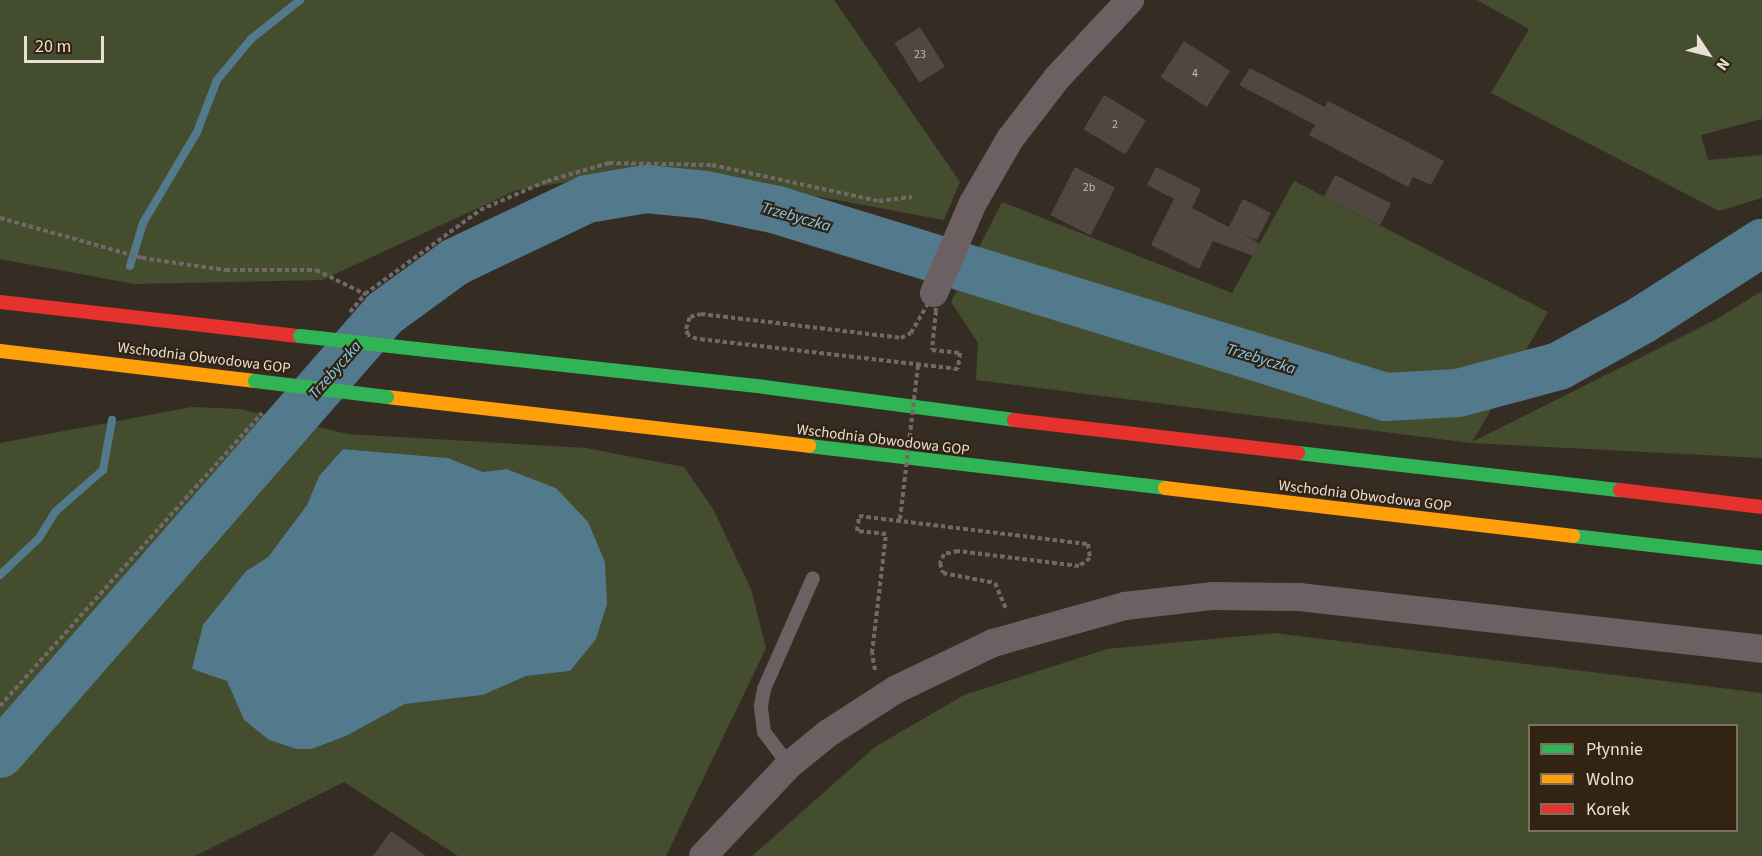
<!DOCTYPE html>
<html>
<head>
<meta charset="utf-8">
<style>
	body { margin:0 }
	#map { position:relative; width:1762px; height:856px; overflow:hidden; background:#352d24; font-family:"Source Sans 3",sans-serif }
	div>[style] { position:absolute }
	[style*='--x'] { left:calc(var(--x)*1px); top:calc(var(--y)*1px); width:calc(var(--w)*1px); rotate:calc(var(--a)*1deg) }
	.green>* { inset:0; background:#454d2f }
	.water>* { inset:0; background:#52798c }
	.stream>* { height:8px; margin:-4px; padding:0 4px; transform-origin:4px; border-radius:4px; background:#52798c }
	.river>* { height:48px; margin:-24px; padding:0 24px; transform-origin:24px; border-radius:24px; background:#52798c }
	.building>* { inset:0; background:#4f4741; transform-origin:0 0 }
	.path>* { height:4px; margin-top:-2px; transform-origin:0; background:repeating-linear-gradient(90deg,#736868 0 4.5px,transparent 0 7.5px) }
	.lane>* { height:14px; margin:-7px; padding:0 7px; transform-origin:7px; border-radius:7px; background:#6c6062 }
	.street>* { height:28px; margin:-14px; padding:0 14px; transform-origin:14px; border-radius:14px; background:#6c6062 }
	.fast>* { height:14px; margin:-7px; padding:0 7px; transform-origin:7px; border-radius:7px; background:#30b455 }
	.slow>* { height:14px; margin:-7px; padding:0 7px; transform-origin:7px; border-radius:7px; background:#ff9f0a }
	.jam>* { height:14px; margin:-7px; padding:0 7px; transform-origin:7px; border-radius:7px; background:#e5322d }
	.path-bridge>* { height:4px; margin-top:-2px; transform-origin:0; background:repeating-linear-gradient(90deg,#736868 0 4.5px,transparent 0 7.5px) }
	.fast-bridge>* { height:14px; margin:-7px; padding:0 7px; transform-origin:7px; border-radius:7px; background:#30b455 }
	span { translate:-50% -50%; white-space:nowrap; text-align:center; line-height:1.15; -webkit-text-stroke:4.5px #332313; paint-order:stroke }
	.number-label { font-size:12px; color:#c3b9b0 }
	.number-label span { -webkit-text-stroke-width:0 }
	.street-label { font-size:15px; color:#eadfd5 }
	.water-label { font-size:16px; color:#83ccef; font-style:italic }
	.legend { position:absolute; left:1528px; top:724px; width:210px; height:108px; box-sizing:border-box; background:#332313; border:2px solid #7c6e61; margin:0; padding:8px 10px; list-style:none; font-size:18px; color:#eadfd5 }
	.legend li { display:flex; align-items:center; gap:12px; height:30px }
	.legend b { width:30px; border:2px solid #7c6e61 }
	.north { position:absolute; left:1678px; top:24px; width:60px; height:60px; -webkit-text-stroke:4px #332313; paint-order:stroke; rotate:125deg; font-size:16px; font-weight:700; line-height:24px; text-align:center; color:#eadfd5 }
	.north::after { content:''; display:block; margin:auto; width:21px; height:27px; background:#eadfd5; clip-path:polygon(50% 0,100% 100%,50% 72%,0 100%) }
	.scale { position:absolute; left:24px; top:36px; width:80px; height:27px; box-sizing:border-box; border:3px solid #eadfd5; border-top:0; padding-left:8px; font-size:18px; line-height:21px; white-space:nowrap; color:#eadfd5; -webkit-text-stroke:4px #332313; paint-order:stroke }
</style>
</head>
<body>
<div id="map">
	<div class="green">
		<i style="clip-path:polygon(0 0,834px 0,960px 182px,944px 220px,659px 167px,517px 190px,322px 280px,134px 284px,0 259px)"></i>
		<i style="clip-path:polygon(1477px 0,1762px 0,1762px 119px,1701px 135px,1708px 160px,1762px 155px,1762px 198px,1719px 211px,1491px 93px,1529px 29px)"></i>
		<i style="clip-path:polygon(1294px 181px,1548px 312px,1472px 442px,1717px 319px,1762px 291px,1762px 458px,1471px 443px,976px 380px,978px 343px,951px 302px,1002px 202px,1232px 293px)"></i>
		<i style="clip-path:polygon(evenodd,192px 407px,240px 409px,348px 434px,586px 448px,684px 467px,713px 509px,751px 589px,766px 648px,666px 856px,458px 856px,344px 782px,195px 856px,0 856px,0 443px,192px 407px,343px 449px,448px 458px,483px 472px,507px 469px,556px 488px,570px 671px,526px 676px,483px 695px,405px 704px,346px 736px,312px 749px,296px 749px,269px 740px,244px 720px,227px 681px,229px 595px,246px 571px,268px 557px,307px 505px,319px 476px,343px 449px)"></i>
		<i style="clip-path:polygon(evenodd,1274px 633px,1762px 693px,1762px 856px,752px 856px,875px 747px,964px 695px,1107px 649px,1274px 633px,1530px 726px,1736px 726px,1736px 830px,1530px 830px,1530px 726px)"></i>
	</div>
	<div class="water">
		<i style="clip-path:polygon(343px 449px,448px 458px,483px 472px,507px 469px,556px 488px,588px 522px,605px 562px,607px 604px,596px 639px,570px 671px,526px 676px,483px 695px,405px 704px,346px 736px,312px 749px,296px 749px,269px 740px,244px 720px,227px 681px,192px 669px,203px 625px,246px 571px,268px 557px,307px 505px,319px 476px)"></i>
	</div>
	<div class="stream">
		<i style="--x:130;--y:266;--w:45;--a:-73.2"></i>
		<i style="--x:143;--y:223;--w:106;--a:-59.3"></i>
		<i style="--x:197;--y:132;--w:56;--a:-69"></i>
		<i style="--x:217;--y:80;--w:53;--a:-50.3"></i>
		<i style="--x:251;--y:39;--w:63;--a:-38.5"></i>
		<i style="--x:0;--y:575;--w:54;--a:-43.5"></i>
		<i style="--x:39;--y:538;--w:31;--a:-58"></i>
		<i style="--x:55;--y:512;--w:64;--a:-41.2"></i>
		<i style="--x:103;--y:470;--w:51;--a:-79.8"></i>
	</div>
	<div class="river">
		<i style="--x:0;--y:754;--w:585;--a:-48.88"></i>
		<i style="--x:385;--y:313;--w:87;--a:-36.1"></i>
		<i style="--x:455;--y:262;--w:146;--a:-25.5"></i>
		<i style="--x:587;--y:199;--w:60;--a:-9.6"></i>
		<i style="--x:646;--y:189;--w:60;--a:5.7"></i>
		<i style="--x:706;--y:195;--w:73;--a:11.9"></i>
		<i style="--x:777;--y:210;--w:637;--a:17.07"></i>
		<i style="--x:1386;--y:397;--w:72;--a:-3.2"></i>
		<i style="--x:1458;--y:393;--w:105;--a:-15"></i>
		<i style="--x:1559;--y:366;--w:95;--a:-29"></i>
		<i style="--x:1642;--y:320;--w:143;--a:-32.7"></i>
	</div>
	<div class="building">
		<i style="left:920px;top:27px;width:47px;height:30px;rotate:58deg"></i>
		<i style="left:1184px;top:41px;width:55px;height:43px;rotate:33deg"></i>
		<i style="clip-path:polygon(1250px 68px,1325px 107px,1328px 101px,1444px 161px,1431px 185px,1413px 177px,1408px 187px,1309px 135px,1315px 125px,1239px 85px)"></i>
		<i style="left:1104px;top:95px;width:49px;height:40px;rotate:31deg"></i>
		<i style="left:1075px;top:167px;width:45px;height:54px;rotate:27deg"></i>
		<i style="clip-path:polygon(1156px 167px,1201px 189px,1192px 208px,1229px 227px,1243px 199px,1271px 213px,1257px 240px,1243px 234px,1259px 243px,1253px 256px,1213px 241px,1199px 269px,1151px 245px,1174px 199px,1147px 185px)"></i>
		<i style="left:1335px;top:175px;width:63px;height:24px;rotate:27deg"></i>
		<i style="clip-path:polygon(391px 831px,426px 856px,373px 856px)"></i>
	</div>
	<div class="path">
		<i style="--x:0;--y:218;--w:148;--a:15.7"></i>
		<i style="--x:142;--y:258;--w:84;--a:8.2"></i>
		<i style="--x:225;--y:270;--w:91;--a:0"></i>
		<i style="--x:316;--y:270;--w:55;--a:26.1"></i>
		<i style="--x:934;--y:293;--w:18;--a:84"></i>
		<i style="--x:936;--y:311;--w:39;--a:96"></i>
		<i style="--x:932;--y:350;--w:28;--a:6"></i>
		<i style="--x:960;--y:353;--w:16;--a:97"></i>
		<i style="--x:958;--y:369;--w:263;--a:-173.4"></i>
		<i style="--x:697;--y:339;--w:10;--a:-156"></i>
		<i style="--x:688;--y:335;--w:6;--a:-108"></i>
		<i style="--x:686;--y:329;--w:13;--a:-72"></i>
		<i style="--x:690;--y:317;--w:11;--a:-15"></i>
		<i style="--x:701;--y:314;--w:201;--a:6.8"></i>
		<i style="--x:901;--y:338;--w:11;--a:-27"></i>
		<i style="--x:911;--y:333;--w:46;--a:-60.1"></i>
		<i style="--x:350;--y:312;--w:23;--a:-50"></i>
		<i style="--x:365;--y:294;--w:142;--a:-36.1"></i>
		<i style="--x:480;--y:210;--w:73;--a:-23.4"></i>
		<i style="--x:547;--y:181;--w:65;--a:-16.2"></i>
		<i style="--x:609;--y:163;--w:103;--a:1.1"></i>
		<i style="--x:712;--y:165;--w:171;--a:12.2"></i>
		<i style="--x:879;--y:201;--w:33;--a:-7"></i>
		<i style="--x:875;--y:670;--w:17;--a:-100"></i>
		<i style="--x:872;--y:653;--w:120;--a:-83.3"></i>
		<i style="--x:886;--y:534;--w:29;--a:-174"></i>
		<i style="--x:857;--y:531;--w:15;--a:-82"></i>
		<i style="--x:859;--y:516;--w:231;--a:7"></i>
		<i style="--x:1088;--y:544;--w:14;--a:82"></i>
		<i style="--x:1090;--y:558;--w:14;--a:144"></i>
		<i style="--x:1079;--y:566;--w:122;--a:-172.9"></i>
		<i style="--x:958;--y:551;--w:14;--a:168"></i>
		<i style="--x:944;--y:554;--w:10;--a:114"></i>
		<i style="--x:940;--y:563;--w:10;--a:73"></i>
		<i style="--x:943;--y:573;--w:53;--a:10.9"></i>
		<i style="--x:995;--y:583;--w:30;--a:67"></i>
		<i style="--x:0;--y:706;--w:393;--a:-48.2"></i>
	</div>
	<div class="lane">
		<i style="--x:789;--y:765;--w:41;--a:-127.1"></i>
		<i style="--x:764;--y:732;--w:26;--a:-97"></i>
		<i style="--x:761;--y:706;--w:17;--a:-80"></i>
		<i style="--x:764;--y:689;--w:121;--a:-66.2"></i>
	</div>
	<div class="street">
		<i style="--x:934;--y:293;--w:98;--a:-66.6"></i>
		<i style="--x:973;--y:203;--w:74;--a:-60"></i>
		<i style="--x:1010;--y:139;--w:77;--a:-52.4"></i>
		<i style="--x:1057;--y:78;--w:107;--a:-46.9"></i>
		<i style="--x:703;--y:856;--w:125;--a:-46.6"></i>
		<i style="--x:789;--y:765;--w:49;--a:-39.2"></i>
		<i style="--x:827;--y:734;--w:81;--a:-32.9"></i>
		<i style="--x:895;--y:690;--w:109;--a:-25.6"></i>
		<i style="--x:993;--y:643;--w:137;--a:-15.7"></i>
		<i style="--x:1125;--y:606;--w:89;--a:-6.5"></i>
		<i style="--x:1213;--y:596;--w:86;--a:0.7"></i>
		<i style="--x:1299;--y:597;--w:466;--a:6.4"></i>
	</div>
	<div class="fast">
		<i style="--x:426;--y:350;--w:340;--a:6.2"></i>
		<i style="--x:764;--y:387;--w:252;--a:7.5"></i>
		<i style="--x:809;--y:446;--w:358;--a:6.7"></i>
		<i style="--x:1298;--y:453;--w:324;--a:6.6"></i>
		<i style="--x:1573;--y:536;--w:190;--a:6.6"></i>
	</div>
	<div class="slow">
		<i style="--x:0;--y:351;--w:257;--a:6.7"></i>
		<i style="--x:387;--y:397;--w:425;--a:6.6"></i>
		<i style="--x:1165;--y:488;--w:411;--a:6.7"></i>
	</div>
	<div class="jam">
		<i style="--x:0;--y:302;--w:302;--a:6.5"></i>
		<i style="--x:1014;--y:420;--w:286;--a:6.6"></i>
		<i style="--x:1620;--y:490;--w:143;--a:6.8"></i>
	</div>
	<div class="path-bridge">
		<i style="--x:900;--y:519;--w:155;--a:-83.3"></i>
	</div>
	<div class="fast-bridge">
		<i style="--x:300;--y:336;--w:127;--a:6.3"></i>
		<i style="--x:255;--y:381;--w:133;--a:6.9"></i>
	</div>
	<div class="number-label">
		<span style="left:920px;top:55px">23</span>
		<span style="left:1195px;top:74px">4</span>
		<span style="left:1115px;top:125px">2</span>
		<span style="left:1089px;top:188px">2b</span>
	</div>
	<div class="street-label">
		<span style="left:204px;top:358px;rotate:7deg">Wschodnia Obwodowa GOP</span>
		<span style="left:883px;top:440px;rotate:7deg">Wschodnia Obwodowa GOP</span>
		<span style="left:1365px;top:496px;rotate:7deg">Wschodnia Obwodowa GOP</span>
	</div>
	<div class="water-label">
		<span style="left:796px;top:217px;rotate:16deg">Trzebyczka</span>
		<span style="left:1261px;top:359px;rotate:17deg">Trzebyczka</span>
		<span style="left:335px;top:370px;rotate:-49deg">Trzebyczka</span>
	</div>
	<ul class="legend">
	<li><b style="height:8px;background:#30b455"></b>Płynnie</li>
	<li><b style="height:8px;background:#ff9f0a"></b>Wolno</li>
	<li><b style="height:8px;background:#e5322d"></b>Korek</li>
	</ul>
	<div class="north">N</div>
	<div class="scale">20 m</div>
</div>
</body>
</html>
